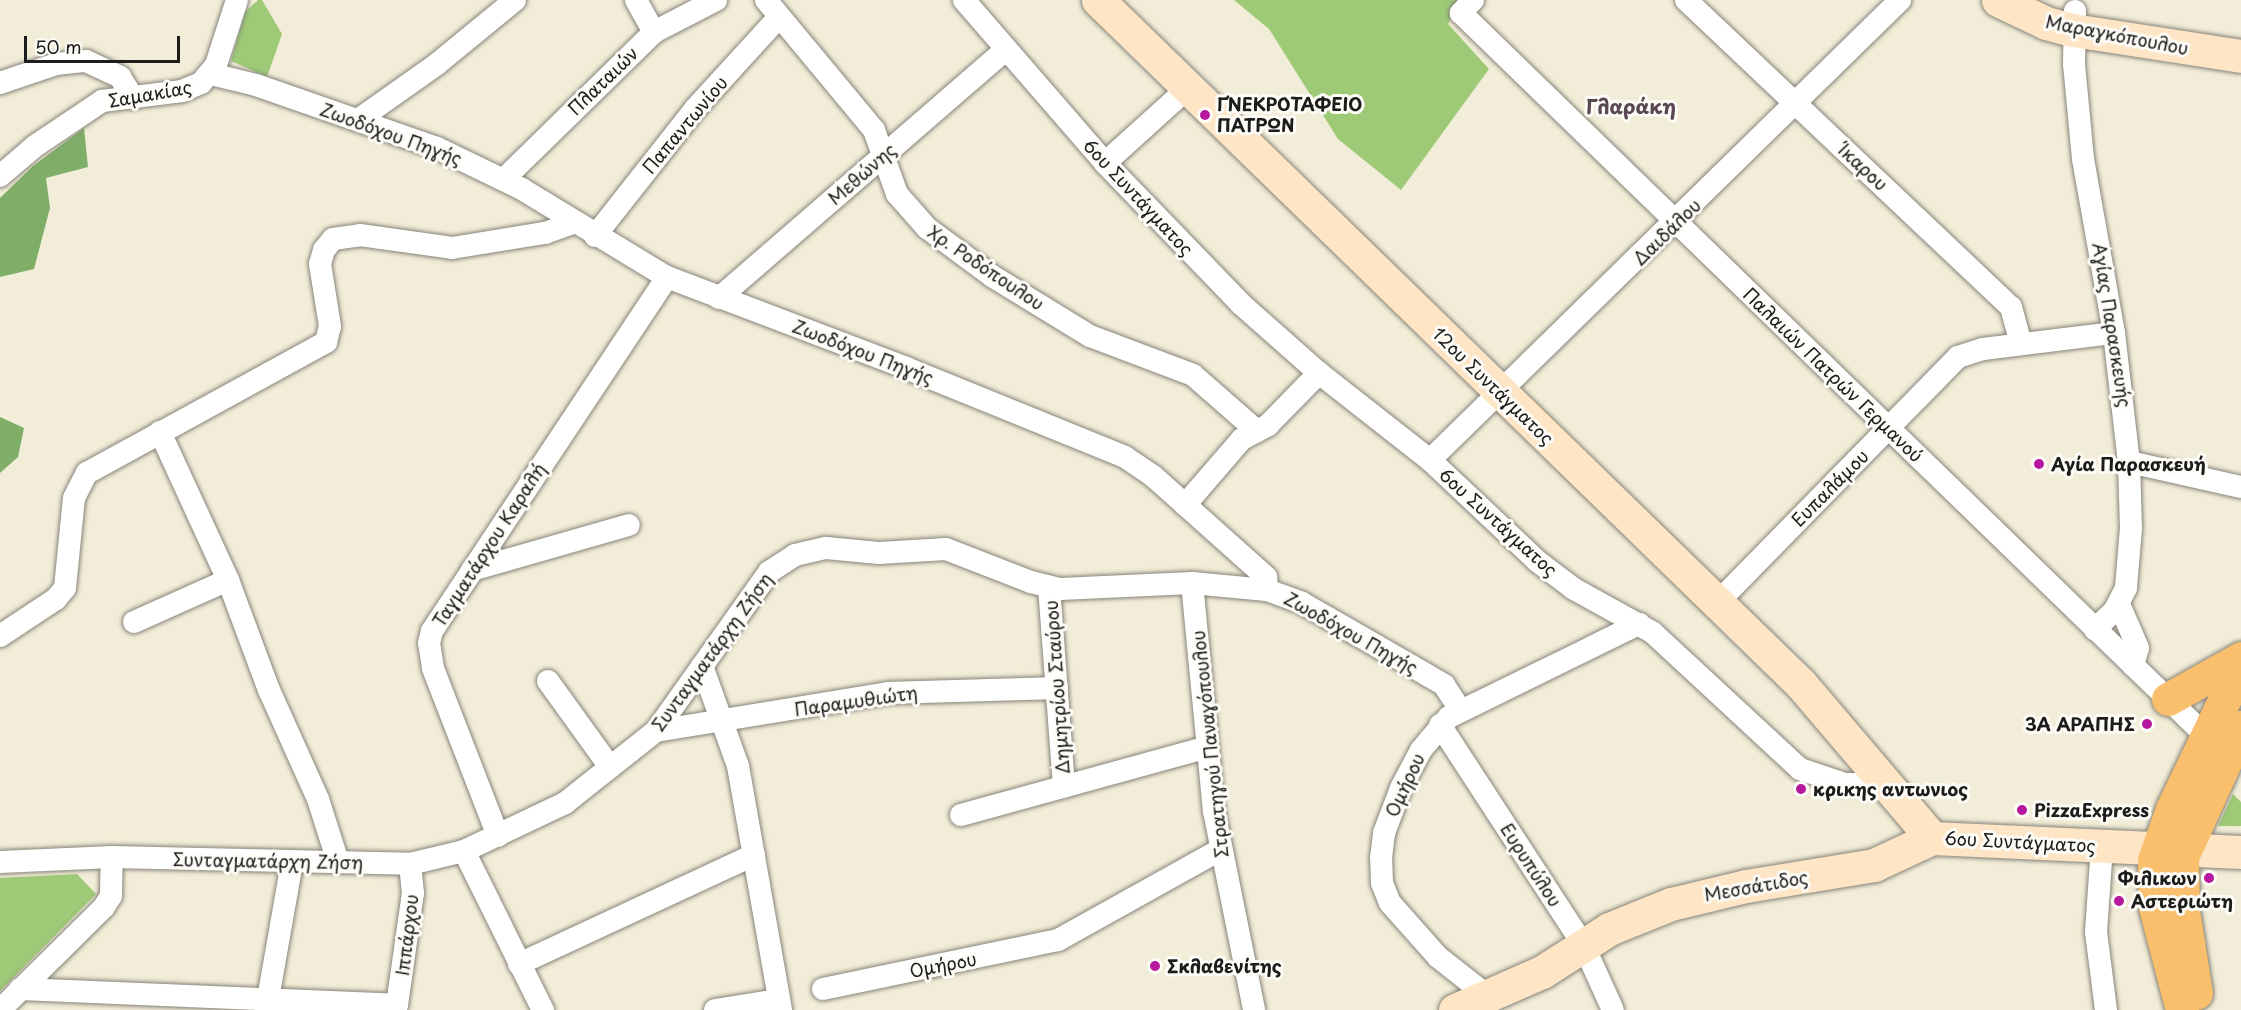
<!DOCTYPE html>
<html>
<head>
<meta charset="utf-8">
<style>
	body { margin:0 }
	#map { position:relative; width:2241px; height:1010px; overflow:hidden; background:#f2edd8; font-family:"Playpen Sans",sans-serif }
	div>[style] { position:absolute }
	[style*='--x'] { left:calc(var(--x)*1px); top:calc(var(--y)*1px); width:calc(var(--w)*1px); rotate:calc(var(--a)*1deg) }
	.green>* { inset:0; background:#9eca77 }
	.forest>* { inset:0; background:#7eae68 }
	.roads { filter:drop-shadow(0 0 2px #87847a) drop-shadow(0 0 2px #87847a) }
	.street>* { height:22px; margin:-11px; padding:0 11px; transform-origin:11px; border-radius:11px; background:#fff }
	.secondary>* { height:33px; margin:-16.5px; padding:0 16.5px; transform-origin:16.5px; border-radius:16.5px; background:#fde5c5 }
	.primary>* { height:33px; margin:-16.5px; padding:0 16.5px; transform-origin:16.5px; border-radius:16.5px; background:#f9bf6d }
	.dots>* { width:16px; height:16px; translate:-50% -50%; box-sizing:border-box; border:3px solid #fdfcf7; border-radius:50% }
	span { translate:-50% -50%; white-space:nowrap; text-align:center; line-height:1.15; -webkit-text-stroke:6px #fdfcf7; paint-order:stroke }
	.street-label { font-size:18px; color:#1c1c1c }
	.poi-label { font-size:18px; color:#1c1c1c; font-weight:700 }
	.left { translate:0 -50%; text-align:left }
	.right { translate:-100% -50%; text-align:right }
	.neighbourhood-label { font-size:20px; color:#594751; font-weight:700 }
	.scale { position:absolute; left:24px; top:36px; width:156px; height:27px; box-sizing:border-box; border:3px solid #1c1c1c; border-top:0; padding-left:8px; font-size:18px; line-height:21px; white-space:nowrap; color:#1c1c1c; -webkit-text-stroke:4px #fdfcf7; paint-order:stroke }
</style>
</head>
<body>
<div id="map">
	<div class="green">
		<i style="clip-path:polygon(258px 0,262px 0,282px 34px,267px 77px,231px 61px,245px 12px)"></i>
		<i style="clip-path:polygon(1234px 0,1460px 0,1448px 24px,1489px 69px,1401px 190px,1338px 139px,1269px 29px)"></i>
		<i style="clip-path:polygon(2233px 794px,2241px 802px,2241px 826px,2218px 826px)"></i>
		<i style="clip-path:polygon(77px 874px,96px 894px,0 991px,0 878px)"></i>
	</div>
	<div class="forest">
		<i style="clip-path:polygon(84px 128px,88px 167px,46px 178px,50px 208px,34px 269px,0 277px,0 198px,33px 166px)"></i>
		<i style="clip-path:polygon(0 417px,24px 428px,18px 457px,0 473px)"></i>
	</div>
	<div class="roads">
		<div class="street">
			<i style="--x:636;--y:0;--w:37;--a:61"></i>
			<i style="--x:766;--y:0;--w:169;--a:50.3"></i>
			<i style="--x:874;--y:130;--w:68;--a:70.2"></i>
			<i style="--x:897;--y:194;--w:45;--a:48.6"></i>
			<i style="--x:927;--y:228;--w:81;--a:36.4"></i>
			<i style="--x:992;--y:276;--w:115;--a:31.5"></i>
			<i style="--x:1090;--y:336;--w:110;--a:20.7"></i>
			<i style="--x:1193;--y:375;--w:85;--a:41.2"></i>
			<i style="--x:964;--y:0;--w:216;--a:49.1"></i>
			<i style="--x:1105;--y:163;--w:196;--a:46"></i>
			<i style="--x:1241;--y:304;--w:104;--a:41.5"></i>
			<i style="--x:1319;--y:373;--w:141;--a:38.1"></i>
			<i style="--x:1430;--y:460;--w:147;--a:43.3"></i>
			<i style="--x:1537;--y:561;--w:46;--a:37.1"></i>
			<i style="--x:1574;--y:589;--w:89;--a:28.9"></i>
			<i style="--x:1652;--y:632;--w:202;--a:42.8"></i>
			<i style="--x:1800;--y:769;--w:47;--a:18.4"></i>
			<i style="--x:1845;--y:784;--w:24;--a:0"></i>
			<i style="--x:1869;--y:784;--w:16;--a:-30"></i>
			<i style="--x:1473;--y:0;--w:18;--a:133"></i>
			<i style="--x:1461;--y:13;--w:1038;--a:44.14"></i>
			<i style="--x:1686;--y:0;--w:447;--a:43.4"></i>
			<i style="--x:2011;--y:307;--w:38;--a:75"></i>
			<i style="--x:2075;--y:11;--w:53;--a:91.1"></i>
			<i style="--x:2074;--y:64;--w:95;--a:84.6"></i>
			<i style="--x:2083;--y:159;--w:177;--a:79.9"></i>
			<i style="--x:2114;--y:333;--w:130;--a:83.4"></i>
			<i style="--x:2129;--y:462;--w:66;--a:88.3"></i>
			<i style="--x:2131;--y:528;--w:60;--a:94.8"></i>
			<i style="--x:2126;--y:588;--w:25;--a:117"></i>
			<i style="--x:2115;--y:610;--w:28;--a:136"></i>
			<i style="--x:211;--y:74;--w:46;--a:13.7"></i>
			<i style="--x:256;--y:85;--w:192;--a:19.2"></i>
			<i style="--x:437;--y:148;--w:94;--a:25.8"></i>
			<i style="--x:522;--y:189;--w:170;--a:31.3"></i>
			<i style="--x:667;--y:277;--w:256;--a:20.8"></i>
			<i style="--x:906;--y:368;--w:236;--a:22.1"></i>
			<i style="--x:1125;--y:457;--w:34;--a:34"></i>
			<i style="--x:1153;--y:476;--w:152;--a:41.8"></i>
			<i style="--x:1266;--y:577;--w:13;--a:86"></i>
			<i style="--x:0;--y:83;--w:59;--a:-18.7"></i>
			<i style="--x:56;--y:64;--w:30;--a:-6"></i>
			<i style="--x:86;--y:61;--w:38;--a:25"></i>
			<i style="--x:120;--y:77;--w:25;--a:58"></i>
			<i style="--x:358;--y:120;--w:97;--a:-35.3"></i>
			<i style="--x:437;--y:64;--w:101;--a:-39.4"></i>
			<i style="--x:1105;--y:163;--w:112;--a:-42.1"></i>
			<i style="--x:0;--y:176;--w:46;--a:-40.6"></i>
			<i style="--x:35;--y:146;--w:81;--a:-33.9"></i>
			<i style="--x:102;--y:101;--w:81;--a:-7.1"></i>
			<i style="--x:182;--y:91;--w:21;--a:-23"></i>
			<i style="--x:201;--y:83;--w:23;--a:-50"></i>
			<i style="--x:216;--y:65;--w:68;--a:-72.1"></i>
			<i style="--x:504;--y:179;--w:210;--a:-44.4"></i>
			<i style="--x:654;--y:32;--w:70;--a:-27.3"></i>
			<i style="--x:595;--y:236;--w:162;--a:-51.8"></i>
			<i style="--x:695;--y:109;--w:125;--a:-47.6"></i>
			<i style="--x:719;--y:298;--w:379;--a:-40.9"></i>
			<i style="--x:160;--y:432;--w:163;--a:65.3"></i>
			<i style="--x:228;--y:580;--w:117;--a:69.6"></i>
			<i style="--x:269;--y:690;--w:120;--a:65.8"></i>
			<i style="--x:318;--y:799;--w:66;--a:72.4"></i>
			<i style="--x:1430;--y:460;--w:658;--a:-44.38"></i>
			<i style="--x:2129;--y:462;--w:115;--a:12.6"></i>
			<i style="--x:1185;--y:505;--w:87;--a:-49.2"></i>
			<i style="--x:1242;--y:439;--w:30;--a:-28"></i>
			<i style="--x:1268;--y:425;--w:73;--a:-45.6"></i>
			<i style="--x:472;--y:570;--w:163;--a:-16"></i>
			<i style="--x:1192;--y:583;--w:229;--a:84.5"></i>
			<i style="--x:1214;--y:811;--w:203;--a:78.6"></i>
			<i style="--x:1049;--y:587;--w:200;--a:85.7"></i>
			<i style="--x:1718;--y:602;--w:343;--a:-45.6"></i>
			<i style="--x:1958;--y:357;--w:26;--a:-18"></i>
			<i style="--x:1983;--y:349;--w:132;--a:-7"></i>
			<i style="--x:2119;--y:604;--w:48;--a:66.6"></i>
			<i style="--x:2138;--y:648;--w:18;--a:106"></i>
			<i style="--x:134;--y:622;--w:103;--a:-24.1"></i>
			<i style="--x:0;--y:636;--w:67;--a:-33.5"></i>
			<i style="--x:56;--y:599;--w:14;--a:-51"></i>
			<i style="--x:65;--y:588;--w:90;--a:-84.3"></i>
			<i style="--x:74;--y:498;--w:28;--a:-63"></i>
			<i style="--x:87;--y:473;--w:273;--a:-28.7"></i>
			<i style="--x:326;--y:342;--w:16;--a:-76"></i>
			<i style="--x:330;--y:326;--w:63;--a:-99.2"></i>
			<i style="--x:320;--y:264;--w:15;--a:-74"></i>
			<i style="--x:324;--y:250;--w:14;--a:-51"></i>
			<i style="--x:333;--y:239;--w:27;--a:-8"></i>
			<i style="--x:360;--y:235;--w:93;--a:8"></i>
			<i style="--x:452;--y:248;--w:94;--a:-9.2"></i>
			<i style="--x:545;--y:233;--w:32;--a:-20"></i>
			<i style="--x:702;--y:666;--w:106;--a:70.2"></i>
			<i style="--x:738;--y:766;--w:248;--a:80"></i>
			<i style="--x:548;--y:681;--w:106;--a:54.2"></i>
			<i style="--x:1440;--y:725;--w:262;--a:56.9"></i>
			<i style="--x:1583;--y:944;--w:72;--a:65.6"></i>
			<i style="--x:656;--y:731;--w:235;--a:-9.3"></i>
			<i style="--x:888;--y:693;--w:169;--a:-1.7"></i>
			<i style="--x:961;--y:815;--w:256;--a:-15.4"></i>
			<i style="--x:498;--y:836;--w:180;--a:-111.2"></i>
			<i style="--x:433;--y:668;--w:25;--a:-99"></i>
			<i style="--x:429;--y:643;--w:12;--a:-76"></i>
			<i style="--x:432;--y:631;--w:425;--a:-56.4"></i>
			<i style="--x:2102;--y:846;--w:86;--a:94"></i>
			<i style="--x:2096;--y:932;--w:79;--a:82.7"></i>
			<i style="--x:464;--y:851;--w:178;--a:63.6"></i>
			<i style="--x:0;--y:862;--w:112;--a:-2.6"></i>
			<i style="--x:112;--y:857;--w:298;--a:1.3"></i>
			<i style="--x:410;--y:864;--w:56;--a:-13.5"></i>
			<i style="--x:464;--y:851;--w:112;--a:-25.4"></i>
			<i style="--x:565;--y:803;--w:116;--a:-38.4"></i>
			<i style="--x:656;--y:731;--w:195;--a:-54.6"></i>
			<i style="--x:769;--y:572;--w:31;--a:-33"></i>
			<i style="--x:795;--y:555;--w:32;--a:-13"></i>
			<i style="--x:826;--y:548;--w:53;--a:5.4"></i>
			<i style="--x:879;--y:553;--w:67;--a:-3.4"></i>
			<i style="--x:946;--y:549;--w:91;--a:21.2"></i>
			<i style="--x:1031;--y:582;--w:30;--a:14"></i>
			<i style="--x:1060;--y:589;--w:132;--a:-2.6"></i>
			<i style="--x:1192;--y:583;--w:75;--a:5.3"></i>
			<i style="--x:1267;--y:590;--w:37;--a:20"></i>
			<i style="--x:1302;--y:603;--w:144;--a:29.9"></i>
			<i style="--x:1427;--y:675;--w:20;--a:30"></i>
			<i style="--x:1444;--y:685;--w:30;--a:57"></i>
			<i style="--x:519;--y:964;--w:259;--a:-24.9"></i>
			<i style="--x:20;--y:989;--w:377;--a:2.4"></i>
			<i style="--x:397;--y:1005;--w:113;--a:-81.9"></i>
			<i style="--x:413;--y:893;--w:29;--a:-96"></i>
			<i style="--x:823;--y:989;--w:240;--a:-11.8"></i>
			<i style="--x:1058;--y:940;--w:185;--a:-29.1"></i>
			<i style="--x:1485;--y:994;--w:60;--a:-141.8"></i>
			<i style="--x:1438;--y:957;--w:72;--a:-131.6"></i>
			<i style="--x:1390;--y:903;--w:22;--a:-112"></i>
			<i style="--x:1382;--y:883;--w:25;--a:-92"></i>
			<i style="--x:1381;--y:858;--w:25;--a:-83"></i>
			<i style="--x:1384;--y:833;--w:48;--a:-69.3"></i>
			<i style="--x:1401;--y:788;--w:43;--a:-62.2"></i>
			<i style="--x:1421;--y:750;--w:43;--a:-49.7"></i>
			<i style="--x:1449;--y:717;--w:212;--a:-26.1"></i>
			<i style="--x:0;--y:1010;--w:146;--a:-44.7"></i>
			<i style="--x:104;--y:907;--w:13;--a:-58"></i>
			<i style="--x:111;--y:896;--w:39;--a:-89"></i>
			<i style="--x:266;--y:1010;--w:150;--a:-80"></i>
			<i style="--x:715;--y:1010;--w:65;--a:-8.9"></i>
		</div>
		<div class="secondary">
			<i style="--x:1098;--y:0;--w:981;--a:44.22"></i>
			<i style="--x:1801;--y:684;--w:202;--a:49.6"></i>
			<i style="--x:1998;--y:0;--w:53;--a:25.6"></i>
			<i style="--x:2046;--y:23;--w:28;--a:15"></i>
			<i style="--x:2073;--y:30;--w:170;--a:8.8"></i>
			<i style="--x:1455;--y:1010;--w:95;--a:-23.6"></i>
			<i style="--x:1542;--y:972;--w:80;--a:-32.7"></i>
			<i style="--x:1609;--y:929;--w:67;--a:-22"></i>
			<i style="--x:1671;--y:904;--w:77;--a:-13.5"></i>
			<i style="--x:1746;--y:886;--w:130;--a:-9.3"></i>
			<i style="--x:1874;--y:865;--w:64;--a:-25"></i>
			<i style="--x:1932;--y:838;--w:309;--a:2.6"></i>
		</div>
		<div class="primary">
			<i style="--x:2168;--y:699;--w:84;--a:-29.3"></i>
			<i style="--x:2196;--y:993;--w:84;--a:-98.9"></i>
			<i style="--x:2183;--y:910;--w:53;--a:-91.1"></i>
			<i style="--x:2182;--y:857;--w:143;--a:-65.6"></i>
			<i style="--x:2182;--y:1010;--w:106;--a:-104.7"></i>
			<i style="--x:2155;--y:907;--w:47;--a:-91.2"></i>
			<i style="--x:2154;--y:860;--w:54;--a:-70.6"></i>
			<i style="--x:2172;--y:809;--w:160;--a:-64.4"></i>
		</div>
	</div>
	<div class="dots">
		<i style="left:1205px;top:115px;background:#b5179e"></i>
		<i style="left:2039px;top:464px;background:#b5179e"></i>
		<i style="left:2147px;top:724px;background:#b5179e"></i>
		<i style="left:1801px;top:789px;background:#b5179e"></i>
		<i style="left:2022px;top:810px;background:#b5179e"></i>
		<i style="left:2209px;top:878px;background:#b5179e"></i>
		<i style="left:2119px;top:901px;background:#b5179e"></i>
		<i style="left:1155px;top:966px;background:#b5179e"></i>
	</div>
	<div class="street-label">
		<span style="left:2117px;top:35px;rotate:11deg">Μαραγκόπουλου</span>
		<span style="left:603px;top:81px;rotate:-44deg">Πλαταιών</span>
		<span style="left:150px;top:94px;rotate:-10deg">Σαμακίας</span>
		<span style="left:685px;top:125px;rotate:-50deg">Παπαντωνίου</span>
		<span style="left:391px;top:134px;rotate:20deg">Ζωοδόχου Πηγής</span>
		<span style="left:1863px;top:167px;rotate:43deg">Ίκαρου</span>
		<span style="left:862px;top:174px;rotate:-41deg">Μεθώνης</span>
		<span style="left:1138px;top:197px;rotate:47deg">6ου Συντάγματος</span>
		<span style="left:1667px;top:232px;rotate:-44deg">Δαιδάλου</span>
		<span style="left:986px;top:268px;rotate:34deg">Χρ. Ροδόπουλου</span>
		<span style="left:2112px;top:325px;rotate:81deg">Αγίας Παρασκευής</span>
		<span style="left:863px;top:352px;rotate:21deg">Ζωοδόχου Πηγής</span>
		<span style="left:1833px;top:375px;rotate:44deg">Παλαιών Πατρών Γερμανού</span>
		<span style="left:1493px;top:386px;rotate:44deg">12ου Συντάγματος</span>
		<span style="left:1830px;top:488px;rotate:-45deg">Ευπαλάμου</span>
		<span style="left:1498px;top:522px;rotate:42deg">6ου Συντάγματος</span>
		<span style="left:489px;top:545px;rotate:-57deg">Ταγματάρχου Καραλή</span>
		<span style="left:1351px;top:633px;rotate:29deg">Ζωοδόχου Πηγής</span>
		<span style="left:712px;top:652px;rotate:-54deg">Συνταγματάρχη Ζήση</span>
		<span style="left:1057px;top:687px;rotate:-94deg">Δημητρίου Σταύρου</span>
		<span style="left:856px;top:701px;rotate:-8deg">Παραμυθιώτη</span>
		<span style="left:1210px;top:744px;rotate:-96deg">Στρατηγού Παναγόπουλου</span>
		<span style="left:1405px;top:785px;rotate:-65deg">Ομήρου</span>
		<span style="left:2020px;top:842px;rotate:3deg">6ου Συντάγματος</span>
		<span style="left:268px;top:861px;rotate:1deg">Συνταγματάρχη Ζήση</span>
		<span style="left:1531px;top:865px;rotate:57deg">Ευρυπύλου</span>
		<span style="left:1756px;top:886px;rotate:-10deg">Μεσσάτιδος</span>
		<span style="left:407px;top:935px;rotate:-83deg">Ιππάρχου</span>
		<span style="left:943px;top:965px;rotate:-11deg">Ομήρου</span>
	</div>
	<div class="poi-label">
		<span class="left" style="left:1217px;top:115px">Γ΄ΝΕΚΡΟΤΑΦΕΙΟ<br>ΠΑΤΡΩΝ</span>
		<span class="left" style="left:2051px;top:464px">Αγία Παρασκευή</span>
		<span class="right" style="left:2135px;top:724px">3Α ΑΡΑΠΗΣ</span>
		<span class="left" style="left:1813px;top:789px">κρικης αντωνιος</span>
		<span class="left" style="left:2034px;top:810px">PizzaExpress</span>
		<span class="right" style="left:2197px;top:878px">Φιλικων</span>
		<span class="left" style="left:2131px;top:901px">Αστεριώτη</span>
		<span class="left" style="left:1167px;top:966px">Σκλαβενίτης</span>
	</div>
	<div class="neighbourhood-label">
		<span style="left:1631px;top:106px">Γλαράκη</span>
	</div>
	<div class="scale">50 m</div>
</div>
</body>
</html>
